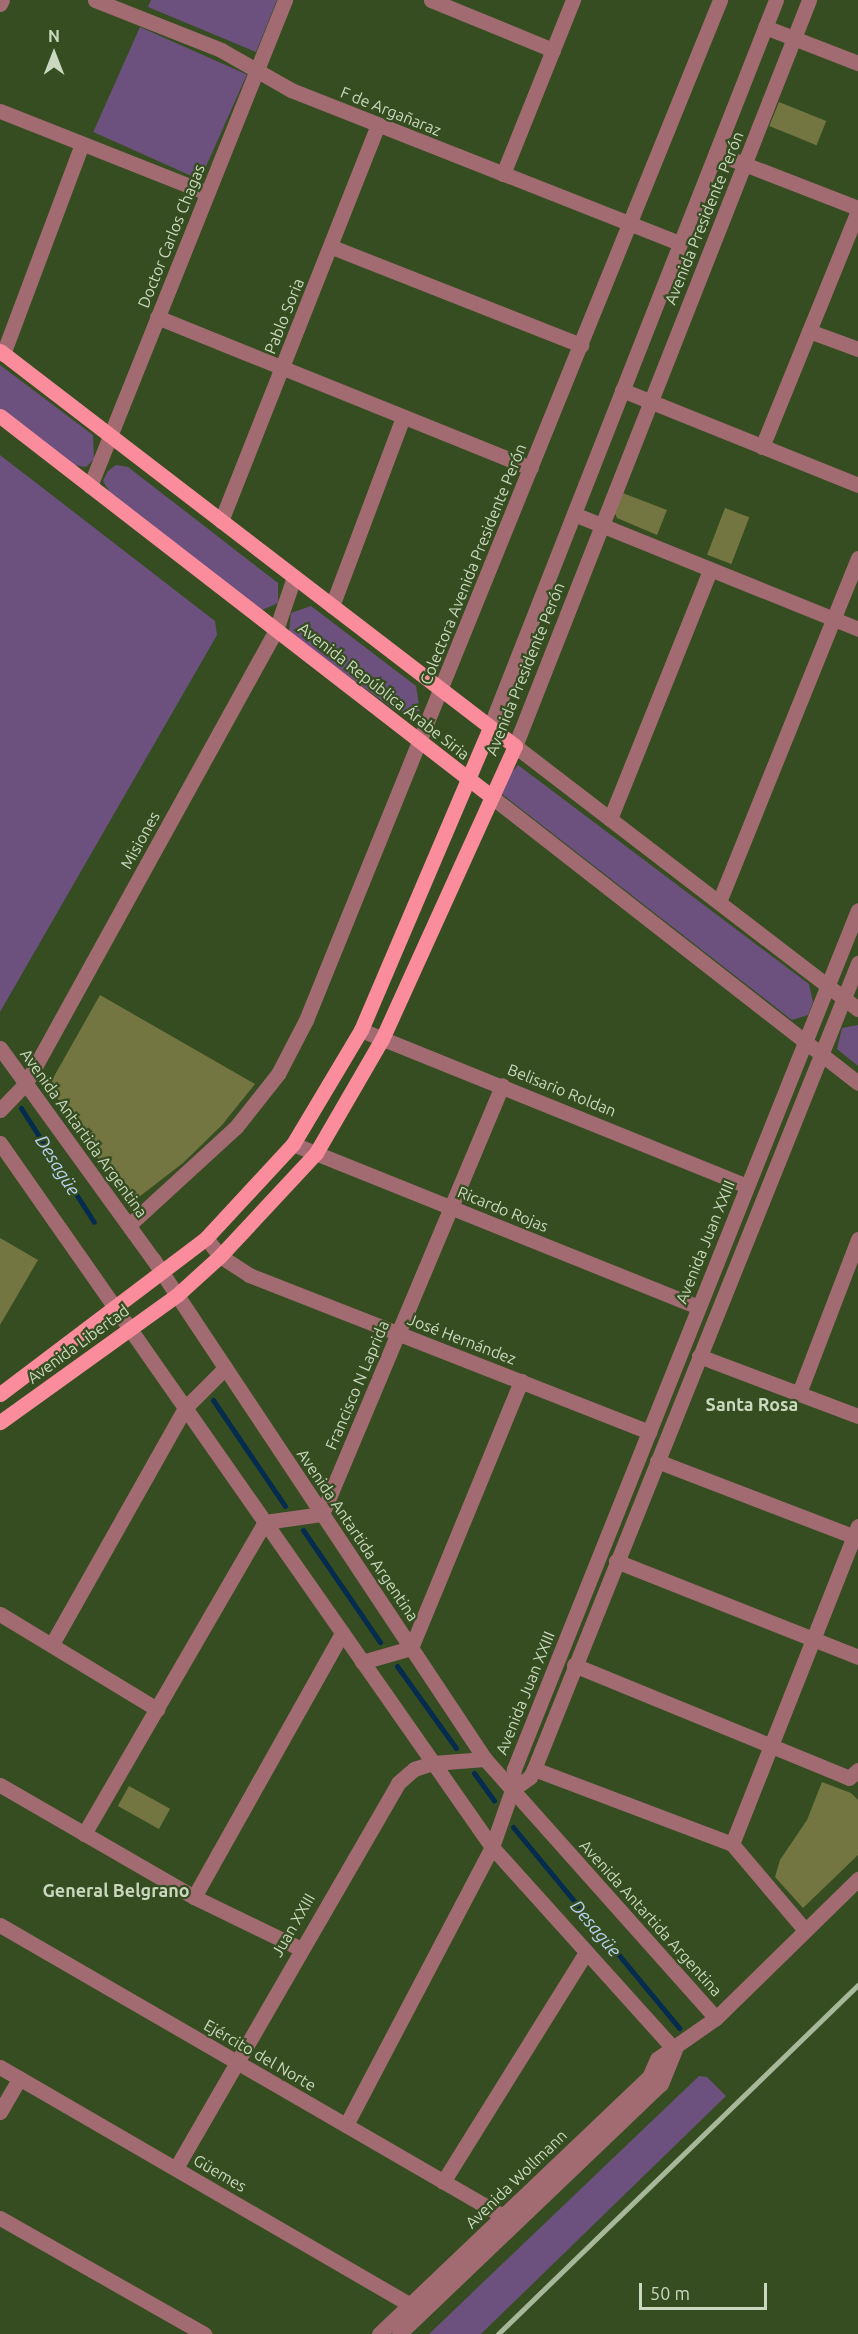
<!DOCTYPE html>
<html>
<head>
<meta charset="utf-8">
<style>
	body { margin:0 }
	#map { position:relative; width:858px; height:2334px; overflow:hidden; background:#364d21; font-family:Ubuntu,sans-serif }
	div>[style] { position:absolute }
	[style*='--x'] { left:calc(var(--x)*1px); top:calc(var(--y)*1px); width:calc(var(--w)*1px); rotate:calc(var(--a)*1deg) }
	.green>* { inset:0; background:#6c507e; transform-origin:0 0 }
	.stream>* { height:5px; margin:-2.5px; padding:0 2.5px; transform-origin:2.5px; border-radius:2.5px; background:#052b4e }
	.building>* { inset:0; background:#737641; transform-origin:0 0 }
	.minor>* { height:15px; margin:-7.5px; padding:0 7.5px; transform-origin:7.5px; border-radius:7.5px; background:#a26b72 }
	.major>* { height:15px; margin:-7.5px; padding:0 7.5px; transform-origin:7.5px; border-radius:7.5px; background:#fa8c9c }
	.rail>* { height:4.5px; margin:-2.25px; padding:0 2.25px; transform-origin:2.25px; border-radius:2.25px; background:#a7b89a }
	span { translate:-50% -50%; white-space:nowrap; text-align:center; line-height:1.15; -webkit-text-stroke:4.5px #364d21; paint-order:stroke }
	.street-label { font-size:16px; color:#c9d8be }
	.water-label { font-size:18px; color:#b9d3f1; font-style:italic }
	.neighbourhood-label { font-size:18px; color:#c9d8be; font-weight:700 }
	.north { position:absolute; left:24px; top:24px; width:60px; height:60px; -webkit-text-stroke:4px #364d21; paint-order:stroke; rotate:0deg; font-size:16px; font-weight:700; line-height:24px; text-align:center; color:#c9d8be }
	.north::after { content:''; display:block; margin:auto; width:21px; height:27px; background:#c9d8be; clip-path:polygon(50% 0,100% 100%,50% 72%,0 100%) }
	.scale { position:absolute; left:639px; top:2283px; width:128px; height:27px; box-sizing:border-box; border:3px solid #c9d8be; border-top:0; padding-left:8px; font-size:18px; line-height:21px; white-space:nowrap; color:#c9d8be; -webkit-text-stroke:4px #364d21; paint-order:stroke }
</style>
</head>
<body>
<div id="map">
	<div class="green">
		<i style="clip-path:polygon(151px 0,277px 0,256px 52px,148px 7px)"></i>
		<i style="left:140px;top:27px;width:117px;height:115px;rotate:24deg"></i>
		<i style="clip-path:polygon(0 365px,93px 435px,94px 459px,86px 467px,73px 465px,0 410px)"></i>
		<i style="clip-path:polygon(0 455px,215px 621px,217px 635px,0 1012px)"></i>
		<i style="clip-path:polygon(116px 465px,128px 467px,278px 583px,278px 603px,262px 610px,110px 493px,103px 481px,108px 471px)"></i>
		<i style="clip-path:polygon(311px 606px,416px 686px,420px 711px,399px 713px,289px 633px,291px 613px)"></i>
		<i style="clip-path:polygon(518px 765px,809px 984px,813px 1002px,808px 1015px,792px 1020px,502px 794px,506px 779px)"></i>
		<i style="clip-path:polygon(858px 1025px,858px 1066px,837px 1049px,842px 1028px)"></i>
		<i style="clip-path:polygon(699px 2076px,707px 2077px,726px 2096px,481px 2334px,429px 2334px)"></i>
	</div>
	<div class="stream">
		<i style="--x:21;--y:1108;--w:135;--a:57.4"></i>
		<i style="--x:213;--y:1400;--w:128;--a:55.8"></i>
		<i style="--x:303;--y:1530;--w:136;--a:55.5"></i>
		<i style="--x:397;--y:1666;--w:101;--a:54.3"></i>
		<i style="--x:474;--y:1773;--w:34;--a:54"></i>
		<i style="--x:513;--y:1827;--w:261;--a:50.4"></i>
	</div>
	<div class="building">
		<i style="left:779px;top:102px;width:51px;height:26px;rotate:22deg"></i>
		<i style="clip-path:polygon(620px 492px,667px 510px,657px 535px,617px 518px,613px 509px)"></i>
		<i style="left:725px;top:508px;width:26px;height:50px;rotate:21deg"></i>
		<i style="clip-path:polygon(100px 995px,255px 1084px,222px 1125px,183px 1163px,135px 1200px,125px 1199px,52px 1090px,52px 1080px)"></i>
		<i style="clip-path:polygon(0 1238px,38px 1260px,0 1325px)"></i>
		<i style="clip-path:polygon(822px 1782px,851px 1793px,858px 1800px,858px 1855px,803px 1908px,775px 1877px,780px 1860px,807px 1820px)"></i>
		<i style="left:129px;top:1786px;width:47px;height:23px;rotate:29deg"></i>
	</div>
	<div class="minor">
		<i style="--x:95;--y:0;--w:136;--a:21.6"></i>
		<i style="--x:221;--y:50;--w:81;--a:29.7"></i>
		<i style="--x:291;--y:90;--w:418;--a:21.5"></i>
		<i style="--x:431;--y:0;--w:132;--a:22.3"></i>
		<i style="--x:809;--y:0;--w:802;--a:111.51"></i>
		<i style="--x:515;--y:746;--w:432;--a:37.5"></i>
		<i style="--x:0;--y:4;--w:4;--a:-63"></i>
		<i style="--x:765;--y:27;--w:100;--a:21.2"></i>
		<i style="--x:0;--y:111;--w:223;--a:21.6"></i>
		<i style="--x:716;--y:153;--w:152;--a:21.2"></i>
		<i style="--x:503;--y:174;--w:188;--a:-68.1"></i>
		<i style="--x:332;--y:247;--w:268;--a:21.5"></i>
		<i style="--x:157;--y:317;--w:403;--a:22"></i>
		<i style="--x:809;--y:331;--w:52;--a:20.2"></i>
		<i style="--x:3;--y:354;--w:224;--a:-69.4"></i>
		<i style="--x:622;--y:390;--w:254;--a:21.9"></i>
		<i style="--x:762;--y:447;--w:256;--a:-67.9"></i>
		<i style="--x:90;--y:486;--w:524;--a:-68.14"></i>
		<i style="--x:574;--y:514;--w:306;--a:22"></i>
		<i style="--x:221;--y:521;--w:426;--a:-68.4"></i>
		<i style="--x:332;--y:606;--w:202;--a:-69.4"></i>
		<i style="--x:490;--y:727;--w:781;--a:-68.53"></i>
		<i style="--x:492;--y:797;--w:464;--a:38"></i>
		<i style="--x:610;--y:819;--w:268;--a:-68.1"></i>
		<i style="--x:719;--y:902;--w:371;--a:-68"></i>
		<i style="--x:361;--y:1030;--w:416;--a:22"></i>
		<i style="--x:0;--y:1048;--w:261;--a:54.1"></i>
		<i style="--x:153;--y:1259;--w:600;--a:56.42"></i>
		<i style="--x:485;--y:1759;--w:347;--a:48.3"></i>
		<i style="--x:0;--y:1110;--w:37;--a:-46"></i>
		<i style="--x:26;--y:1083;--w:517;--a:-61.11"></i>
		<i style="--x:276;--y:630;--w:56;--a:-71.2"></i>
		<i style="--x:0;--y:1143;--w:859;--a:55.05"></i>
		<i style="--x:492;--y:1847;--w:273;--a:48"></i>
		<i style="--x:293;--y:1144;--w:437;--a:21.9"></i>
		<i style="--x:129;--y:1225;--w:145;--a:-42.5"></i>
		<i style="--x:236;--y:1127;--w:68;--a:-51.6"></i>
		<i style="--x:278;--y:1074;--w:61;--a:-62.6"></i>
		<i style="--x:306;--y:1020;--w:1101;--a:-67.91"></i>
		<i style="--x:206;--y:1238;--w:23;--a:52"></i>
		<i style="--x:220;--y:1256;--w:35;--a:33"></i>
		<i style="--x:249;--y:1275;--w:430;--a:21.4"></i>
		<i style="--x:699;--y:1356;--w:170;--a:20.7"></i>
		<i style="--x:799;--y:1393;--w:165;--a:-69"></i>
		<i style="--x:657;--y:1461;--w:215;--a:21"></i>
		<i style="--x:616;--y:1561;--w:260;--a:21.6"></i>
		<i style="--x:0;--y:1614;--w:184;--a:31.2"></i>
		<i style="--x:52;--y:1644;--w:271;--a:-60.6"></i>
		<i style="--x:185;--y:1408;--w:57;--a:-45"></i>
		<i style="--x:362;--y:1662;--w:51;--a:-15.9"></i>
		<i style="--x:411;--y:1648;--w:289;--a:-67.6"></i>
		<i style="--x:574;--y:1665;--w:297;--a:22.3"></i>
		<i style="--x:849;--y:1778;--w:12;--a:-42"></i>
		<i style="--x:534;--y:1769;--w:212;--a:20.7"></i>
		<i style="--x:732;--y:1844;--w:111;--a:49.7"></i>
		<i style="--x:0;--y:1785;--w:224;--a:30"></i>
		<i style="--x:194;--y:1897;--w:117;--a:25.9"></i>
		<i style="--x:512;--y:1790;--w:22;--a:-36"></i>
		<i style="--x:530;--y:1777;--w:9;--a:-63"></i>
		<i style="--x:534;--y:1769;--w:869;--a:-68.1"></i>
		<i style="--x:84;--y:1834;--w:361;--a:-59.9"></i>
		<i style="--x:265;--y:1522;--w:58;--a:-8"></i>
		<i style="--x:322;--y:1514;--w:465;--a:-67.2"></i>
		<i style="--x:732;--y:1844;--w:342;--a:-68.4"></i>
		<i style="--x:194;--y:1897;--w:303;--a:-60.7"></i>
		<i style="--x:0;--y:1925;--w:581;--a:30.05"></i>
		<i style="--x:0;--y:2067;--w:488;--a:30.1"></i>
		<i style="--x:0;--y:2112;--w:39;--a:-60"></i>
		<i style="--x:346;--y:2125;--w:314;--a:-62.3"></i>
		<i style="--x:492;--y:1847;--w:60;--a:-70.7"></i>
		<i style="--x:512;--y:1790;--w:21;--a:-85"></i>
		<i style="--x:514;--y:1769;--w:925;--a:-68.18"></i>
		<i style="--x:176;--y:2168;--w:444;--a:-60"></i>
		<i style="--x:398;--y:1783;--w:21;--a:-41"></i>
		<i style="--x:414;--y:1769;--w:20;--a:-18"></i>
		<i style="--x:433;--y:1763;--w:52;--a:-4.4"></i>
		<i style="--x:443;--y:2182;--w:271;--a:-58.1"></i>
		<i style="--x:0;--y:2218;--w:235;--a:29.6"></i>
		<i style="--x:379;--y:2334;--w:373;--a:-43.6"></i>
		<i style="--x:649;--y:2077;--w:20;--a:-66"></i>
		<i style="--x:657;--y:2059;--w:72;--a:-34.8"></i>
		<i style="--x:716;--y:2018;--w:199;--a:-44.4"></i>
		<i style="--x:399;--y:2334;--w:362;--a:-43.7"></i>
		<i style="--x:661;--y:2084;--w:37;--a:-68"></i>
	</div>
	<div class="major">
		<i style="--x:0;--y:351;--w:649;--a:37.49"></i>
		<i style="--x:515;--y:746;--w:322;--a:114.4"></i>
		<i style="--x:382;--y:1039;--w:132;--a:120.1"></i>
		<i style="--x:316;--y:1153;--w:141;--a:133"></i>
		<i style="--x:220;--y:1256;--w:58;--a:137.8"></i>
		<i style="--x:177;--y:1295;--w:218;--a:144.3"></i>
		<i style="--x:0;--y:416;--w:622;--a:37.75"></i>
		<i style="--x:0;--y:1394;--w:258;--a:-37.1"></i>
		<i style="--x:206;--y:1238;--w:128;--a:-47.2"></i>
		<i style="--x:293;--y:1144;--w:133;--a:-59.2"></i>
		<i style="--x:361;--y:1030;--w:329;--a:-66.9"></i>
	</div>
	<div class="rail">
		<i style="--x:498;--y:2334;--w:501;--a:-44.11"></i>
	</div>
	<div class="street-label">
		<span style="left:391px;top:111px;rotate:22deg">F de Argañaraz</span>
		<span style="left:704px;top:218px;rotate:-68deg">Avenida Presidente Perón</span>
		<span style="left:171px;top:236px;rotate:-68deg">Doctor Carlos Chagas</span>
		<span style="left:284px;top:316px;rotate:-68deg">Pablo Soria</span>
		<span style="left:473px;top:564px;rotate:-68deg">Colectora Avenida Presidente Perón</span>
		<span style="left:525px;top:669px;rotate:-68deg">Avenida Presidente Perón</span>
		<span style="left:384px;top:691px;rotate:38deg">Avenida República Árabe Siria</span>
		<span style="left:140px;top:840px;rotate:-61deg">Misiones</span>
		<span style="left:562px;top:1090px;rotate:22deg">Belisario Roldan</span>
		<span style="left:84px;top:1133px;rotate:54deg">Avenida Antartida Argentina</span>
		<span style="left:503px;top:1209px;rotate:22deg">Ricardo Rojas</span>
		<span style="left:705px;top:1242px;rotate:-68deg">Avenida Juan XXIII</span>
		<span style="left:462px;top:1339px;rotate:21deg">José Hernández</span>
		<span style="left:78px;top:1344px;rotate:-36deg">Avenida Libertad</span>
		<span style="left:357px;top:1385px;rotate:-67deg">Francisco N Laprida</span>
		<span style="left:358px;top:1535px;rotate:56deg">Avenida Antartida Argentina</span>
		<span style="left:525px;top:1693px;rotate:-68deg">Avenida Juan XXIII</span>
		<span style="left:651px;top:1918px;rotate:48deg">Avenida Antartida Argentina</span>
		<span style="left:293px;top:1925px;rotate:-60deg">Juan XXIII</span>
		<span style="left:260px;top:2055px;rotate:30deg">Ejército del Norte</span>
		<span style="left:220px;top:2173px;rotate:30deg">Güemes</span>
		<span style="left:516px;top:2179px;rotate:-44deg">Avenida Wollmann</span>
	</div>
	<div class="water-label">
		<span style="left:58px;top:1165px;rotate:58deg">Desagüe</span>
		<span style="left:596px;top:1928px;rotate:50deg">Desagüe</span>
	</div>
	<div class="neighbourhood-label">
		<span style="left:752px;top:1404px">Santa Rosa</span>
		<span style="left:116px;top:1890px">General Belgrano</span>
	</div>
	<div class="north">N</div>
	<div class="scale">50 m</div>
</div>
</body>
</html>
